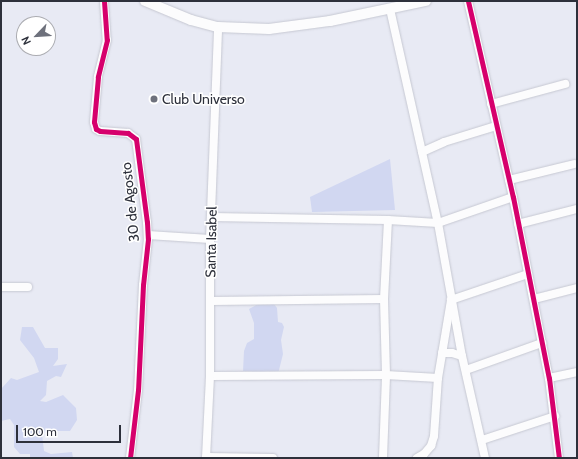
<!DOCTYPE html>
<html>
<head>
<meta charset="utf-8">
<style>
	body { margin:0 }
	#map { position:relative; width:578px; height:459px; overflow:hidden; background:#e8eaf4; font-family:Cabin,sans-serif }
	div>[style] { position:absolute }
	[style*='--x'] { left:calc(var(--x)*1px); top:calc(var(--y)*1px); width:calc(var(--w)*1px); rotate:calc(var(--a)*1deg) }
	.green>* { inset:0; background:#d1d7f1 }
	.roads { filter:drop-shadow(0 0 1px #c6c8d2) drop-shadow(0 0 1px #c6c8d2) }
	.minor>* { height:8px; margin:-4px; padding:0 4px; transform-origin:4px; border-radius:4px; background:#fcfcfd }
	.major>* { height:10px; margin:-5px; padding:0 5px; transform-origin:5px; border-radius:5px; background:#fcfcfd }
	.cycleway>* { height:5px; margin:-2.5px; padding:0 2.5px; transform-origin:2.5px; border-radius:2.5px; background:#d6006c }
	.dots>* { width:11px; height:11px; translate:-50% -50%; box-sizing:border-box; border:2px solid #fff; border-radius:50% }
	span { translate:-50% -50%; white-space:nowrap; text-align:center; line-height:1.15; -webkit-text-stroke:3px #fff; paint-order:stroke }
	.poi-label { font-size:14px; color:#2d303b }
	.left { translate:0 -50%; text-align:left }
	.street-label { font-size:14px; color:#2d303b }
	.frame { position:absolute; inset:0; border:2px solid #2d303b; pointer-events:none }
	.north { position:absolute; left:16px; top:16px; width:40px; height:40px; box-sizing:border-box; background:#fff; border:1px solid #abacb1; border-radius:50%; rotate:245deg; font-size:11px; font-weight:700; line-height:16px; text-align:center; color:#2d303b }
	.north::after { content:''; display:block; margin:auto; width:14px; height:18px; background:#6e717c; clip-path:polygon(50% 0,100% 100%,50% 72%,0 100%) }
	.scale { position:absolute; left:16px; top:425px; width:105px; height:18px; box-sizing:border-box; border:2px solid #2d303b; border-top:0; padding-left:5px; font-size:12px; line-height:14px; white-space:nowrap; color:#2d303b; -webkit-text-stroke:3px #fff; paint-order:stroke }
</style>
</head>
<body>
<div id="map">
	<div class="green">
		<i style="clip-path:polygon(390px 159px,395px 210px,312px 212px,310px 197px)"></i>
		<i style="clip-path:polygon(262px 302px,274px 304px,277px 308px,278px 322px,282px 323px,284px 327px,281px 340px,283px 354px,278px 374px,243px 371px,244px 351px,247px 343px,254px 339px,254px 323px,249px 309px)"></i>
		<i style="clip-path:polygon(22px 327px,33px 327px,45px 348px,58px 348px,58px 359px,53px 366px,67px 364px,61px 377px,56px 376px,47px 381px,46px 395px,40px 401px,46px 402px,63px 395px,76px 408px,77px 420px,70px 431px,48px 431px,42px 434px,44px 451px,51px 454px,72px 452px,73px 458px,30px 458px,30px 454px,20px 454px,14px 447px,14px 425px,10px 419px,1px 421px,1px 389px,11px 378px,17px 380px,39px 372px,34px 358px,20px 340px)"></i>
	</div>
	<div class="roads">
		<div class="minor">
			<i style="--x:104;--y:1;--w:39;--a:86"></i>
			<i style="--x:107;--y:40;--w:38;--a:104"></i>
			<i style="--x:98;--y:77;--w:45;--a:95.1"></i>
			<i style="--x:94;--y:122;--w:7;--a:74"></i>
			<i style="--x:96;--y:129;--w:4;--a:27"></i>
			<i style="--x:100;--y:131;--w:28;--a:4"></i>
			<i style="--x:128;--y:133;--w:10;--a:37"></i>
			<i style="--x:136;--y:139;--w:84;--a:82.5"></i>
			<i style="--x:147;--y:222;--w:17;--a:87"></i>
			<i style="--x:148;--y:239;--w:46;--a:96.2"></i>
			<i style="--x:143;--y:285;--w:105;--a:92.7"></i>
			<i style="--x:138;--y:390;--w:68;--a:96.7"></i>
			<i style="--x:468;--y:1;--w:201;--a:77.1"></i>
			<i style="--x:513;--y:197;--w:185;--a:78.8"></i>
			<i style="--x:549;--y:378;--w:81;--a:82.9"></i>
			<i style="--x:390;--y:9;--w:219;--a:77.4"></i>
			<i style="--x:438;--y:223;--w:135;--a:79.8"></i>
			<i style="--x:462;--y:356;--w:105;--a:77.3"></i>
			<i style="--x:491;--y:104;--w:77;--a:-15.1"></i>
			<i style="--x:422;--y:152;--w:24;--a:-24"></i>
			<i style="--x:444;--y:142;--w:54;--a:-17.1"></i>
			<i style="--x:509;--y:180;--w:67;--a:-13.8"></i>
			<i style="--x:211;--y:217;--w:177;--a:1"></i>
			<i style="--x:388;--y:220;--w:50;--a:3.4"></i>
			<i style="--x:438;--y:223;--w:79;--a:-19.1"></i>
			<i style="--x:518;--y:224;--w:61;--a:-14.3"></i>
			<i style="--x:148;--y:235;--w:62;--a:3.7"></i>
			<i style="--x:1;--y:287;--w:27;--a:0"></i>
			<i style="--x:534;--y:299;--w:44;--a:-14.3"></i>
			<i style="--x:211;--y:301;--w:173;--a:-0.7"></i>
			<i style="--x:442;--y:353;--w:10;--a:0"></i>
			<i style="--x:452;--y:353;--w:10;--a:17"></i>
			<i style="--x:466;--y:370;--w:81;--a:-19.6"></i>
			<i style="--x:210;--y:376;--w:176;--a:-0.3"></i>
			<i style="--x:386;--y:375;--w:52;--a:3.3"></i>
			<i style="--x:549;--y:378;--w:29;--a:-12"></i>
			<i style="--x:482;--y:440;--w:77;--a:-18.2"></i>
			<i style="--x:206;--y:457;--w:67;--a:0.9"></i>
			<i style="--x:206;--y:458;--w:82;--a:-87.2"></i>
			<i style="--x:210;--y:376;--w:137;--a:-90"></i>
			<i style="--x:210;--y:239;--w:212;--a:-87.8"></i>
			<i style="--x:383;--y:458;--w:83;--a:-87.9"></i>
			<i style="--x:386;--y:375;--w:76;--a:-91.5"></i>
			<i style="--x:384;--y:299;--w:79;--a:-87.1"></i>
			<i style="--x:417;--y:458;--w:8;--a:-30"></i>
			<i style="--x:424;--y:454;--w:11;--a:-49"></i>
			<i style="--x:431;--y:446;--w:10;--a:-73"></i>
			<i style="--x:434;--y:436;--w:58;--a:-86.1"></i>
			<i style="--x:438;--y:378;--w:79;--a:-80.5"></i>
			<i style="--x:451;--y:300;--w:81;--a:-18.7"></i>
		</div>
		<div class="major">
			<i style="--x:145;--y:1;--w:50;--a:22.4"></i>
			<i style="--x:191;--y:20;--w:28;--a:15"></i>
			<i style="--x:218;--y:27;--w:51;--a:2.2"></i>
			<i style="--x:269;--y:29;--w:62;--a:-7.5"></i>
			<i style="--x:330;--y:21;--w:98;--a:-11.8"></i>
		</div>
	</div>
	<div class="cycleway">
		<i style="--x:104;--y:1;--w:39;--a:86"></i>
		<i style="--x:107;--y:40;--w:38;--a:104"></i>
		<i style="--x:98;--y:77;--w:45;--a:95.1"></i>
		<i style="--x:94;--y:122;--w:7;--a:74"></i>
		<i style="--x:96;--y:129;--w:4;--a:27"></i>
		<i style="--x:100;--y:131;--w:28;--a:4"></i>
		<i style="--x:128;--y:133;--w:10;--a:37"></i>
		<i style="--x:136;--y:139;--w:84;--a:82.5"></i>
		<i style="--x:147;--y:222;--w:17;--a:87"></i>
		<i style="--x:148;--y:239;--w:46;--a:96.2"></i>
		<i style="--x:143;--y:285;--w:105;--a:92.7"></i>
		<i style="--x:138;--y:390;--w:68;--a:96.7"></i>
		<i style="--x:468;--y:1;--w:201;--a:77.1"></i>
		<i style="--x:513;--y:197;--w:185;--a:78.8"></i>
		<i style="--x:549;--y:378;--w:81;--a:82.9"></i>
	</div>
	<div class="dots">
		<i style="left:154px;top:99px;background:#6e717c"></i>
	</div>
	<div class="poi-label">
		<span class="left" style="left:162px;top:99px">Club Universo</span>
	</div>
	<div class="street-label">
		<span style="left:130px;top:202px;rotate:-96deg">30 de Agosto</span>
		<span style="left:211px;top:242px;rotate:-89deg">Santa Isabel</span>
	</div>
	<div class="frame"></div>
	<div class="north">N</div>
	<div class="scale">100 m</div>
</div>
</body>
</html>
